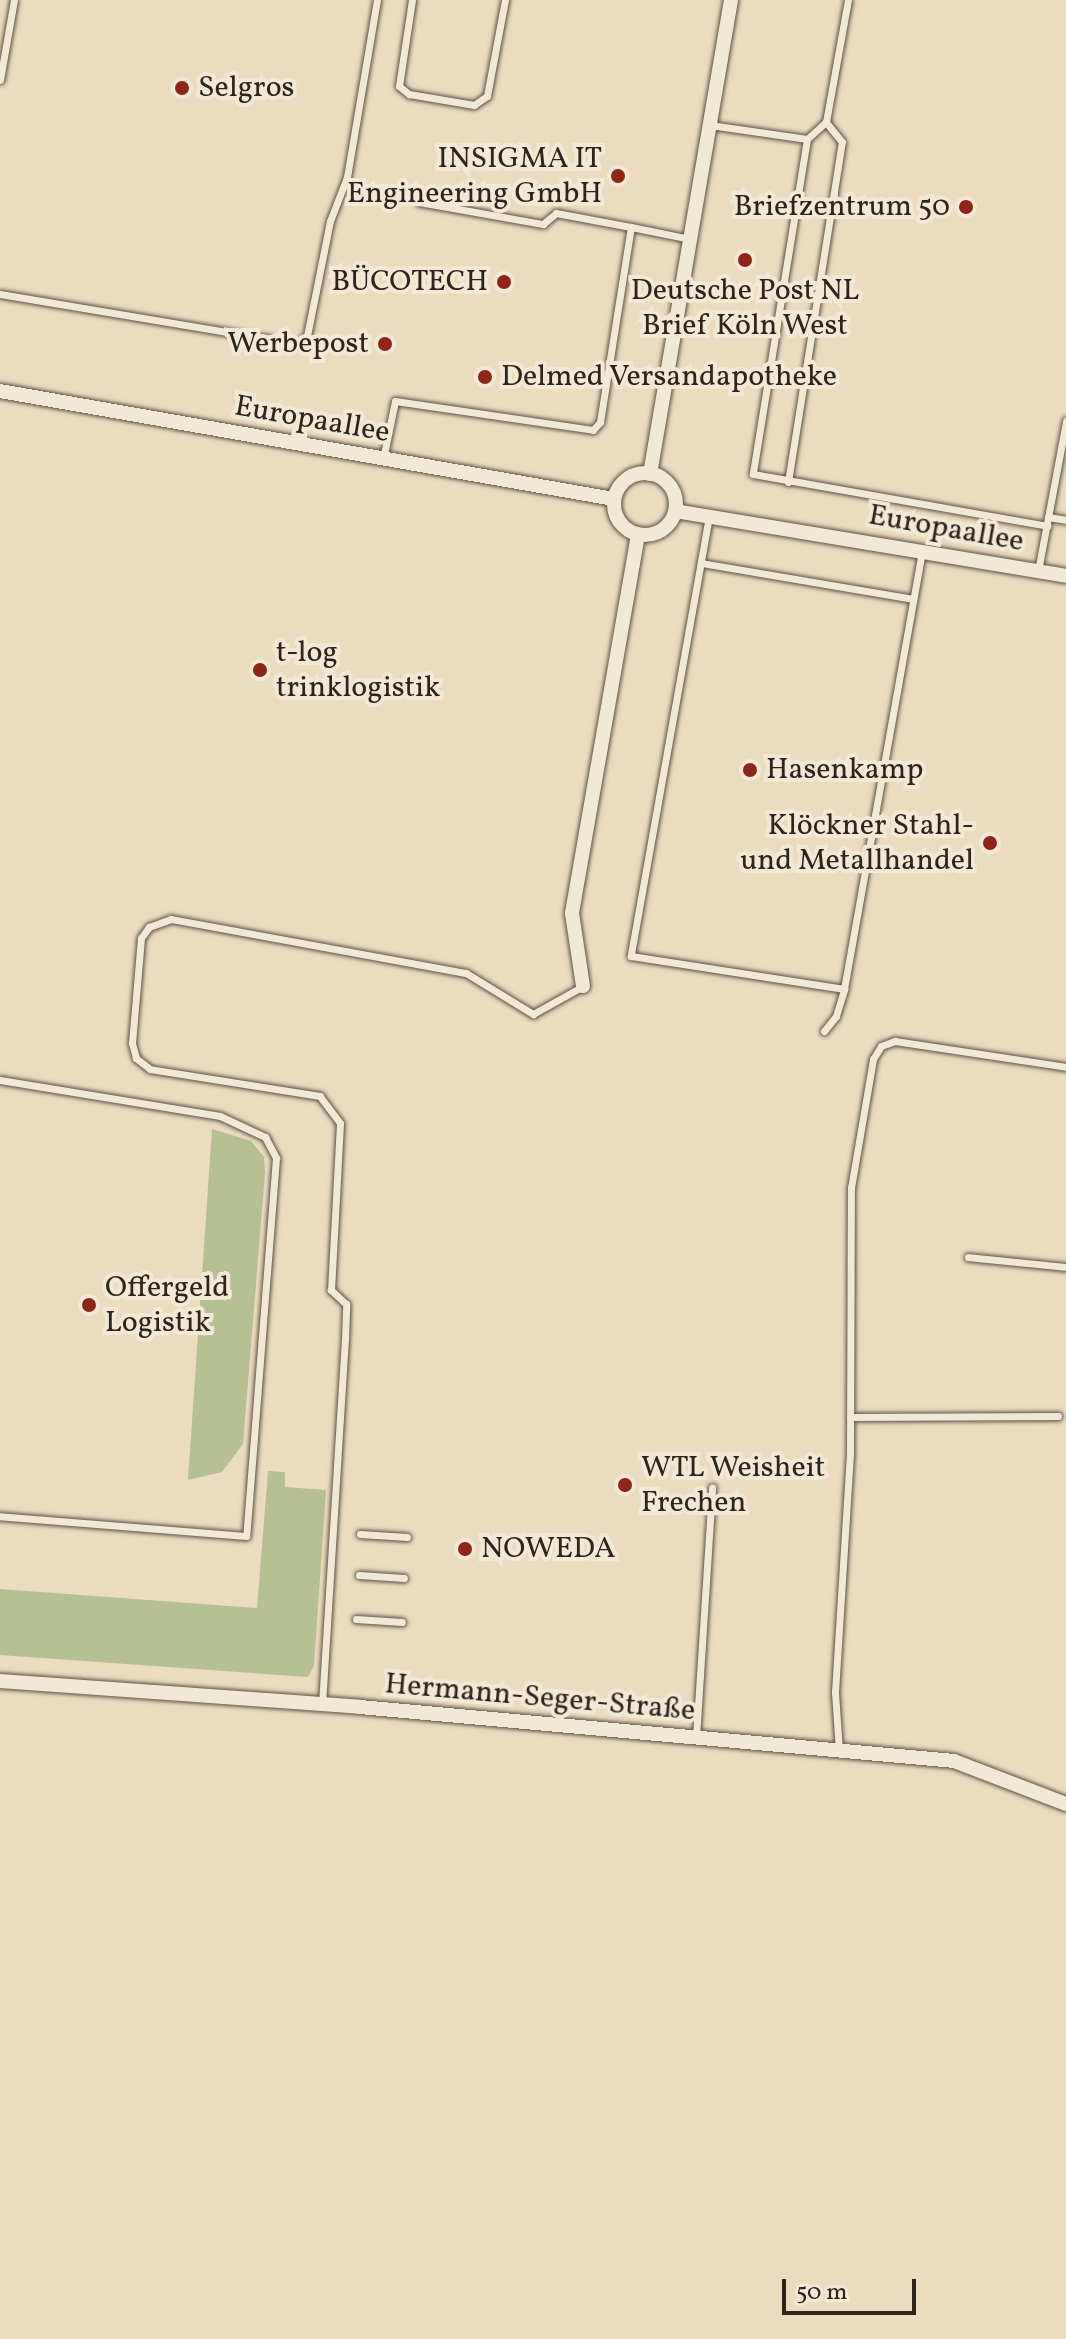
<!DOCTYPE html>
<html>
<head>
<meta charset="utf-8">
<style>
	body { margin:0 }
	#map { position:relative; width:1066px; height:2339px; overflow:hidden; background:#ebdcc0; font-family:Vollkorn,serif }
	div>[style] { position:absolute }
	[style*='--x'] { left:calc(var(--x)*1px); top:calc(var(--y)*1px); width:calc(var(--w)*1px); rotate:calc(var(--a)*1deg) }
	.green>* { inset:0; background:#b7c092 }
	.roads { filter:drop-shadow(0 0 2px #5d5244) drop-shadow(0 0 2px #5d5244) }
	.lane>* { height:7px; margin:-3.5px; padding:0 3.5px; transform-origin:3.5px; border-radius:3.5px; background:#f2e8d6 }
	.street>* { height:14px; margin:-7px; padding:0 7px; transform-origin:7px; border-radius:7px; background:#f2e8d6 }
	.street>.ring { margin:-7px; padding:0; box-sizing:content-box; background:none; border:14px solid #f2e8d6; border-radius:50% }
	.dots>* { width:22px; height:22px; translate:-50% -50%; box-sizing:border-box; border:4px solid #f2e8d6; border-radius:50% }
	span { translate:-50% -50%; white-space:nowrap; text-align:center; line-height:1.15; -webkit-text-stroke:8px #f2e8d6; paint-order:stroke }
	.poi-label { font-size:30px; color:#2e241b }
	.left { translate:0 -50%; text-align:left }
	.right { translate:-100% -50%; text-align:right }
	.street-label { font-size:30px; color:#2e241b }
	.scale { position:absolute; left:782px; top:2279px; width:134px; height:36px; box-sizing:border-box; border:4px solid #2e241b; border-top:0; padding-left:10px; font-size:24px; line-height:28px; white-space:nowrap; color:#2e241b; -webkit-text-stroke:6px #f2e8d6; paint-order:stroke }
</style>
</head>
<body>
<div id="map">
	<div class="green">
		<i style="clip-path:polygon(212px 1129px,251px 1141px,264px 1157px,265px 1173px,243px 1444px,222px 1472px,188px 1480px)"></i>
		<i style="clip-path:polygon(268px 1471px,285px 1472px,285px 1487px,326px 1490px,314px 1666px,308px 1677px,0 1655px,0 1589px,257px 1608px)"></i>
	</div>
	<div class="roads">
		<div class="lane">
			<i style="--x:412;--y:0;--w:87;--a:98.6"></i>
			<i style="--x:399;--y:86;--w:13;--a:39"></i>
			<i style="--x:409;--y:94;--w:66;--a:9.6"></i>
			<i style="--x:474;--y:105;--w:16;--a:-35"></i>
			<i style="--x:487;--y:96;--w:98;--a:-79.4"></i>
			<i style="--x:0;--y:80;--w:81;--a:-80.1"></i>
			<i style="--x:710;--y:125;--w:98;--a:8.2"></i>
			<i style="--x:807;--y:139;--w:25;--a:-42"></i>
			<i style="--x:826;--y:122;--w:124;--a:-79.8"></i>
			<i style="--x:807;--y:139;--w:339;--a:99.2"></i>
			<i style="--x:753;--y:474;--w:299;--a:10"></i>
			<i style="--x:419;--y:202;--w:126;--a:10.1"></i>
			<i style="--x:543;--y:224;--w:17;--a:-40"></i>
			<i style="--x:556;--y:213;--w:76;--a:10.6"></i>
			<i style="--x:0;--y:294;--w:302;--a:9.5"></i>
			<i style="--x:298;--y:344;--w:12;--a:-42"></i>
			<i style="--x:307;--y:336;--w:117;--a:-78.7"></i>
			<i style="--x:330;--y:221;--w:47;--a:-68.9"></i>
			<i style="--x:347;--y:177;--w:180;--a:-80.4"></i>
			<i style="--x:383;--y:459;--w:59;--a:-78.3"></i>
			<i style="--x:395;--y:401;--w:200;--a:8.3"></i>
			<i style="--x:593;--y:430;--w:11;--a:-49"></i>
			<i style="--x:600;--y:422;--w:197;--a:-81"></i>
			<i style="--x:631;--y:227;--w:60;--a:11.5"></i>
			<i style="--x:788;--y:482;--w:344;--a:-81"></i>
			<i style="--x:842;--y:142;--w:26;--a:-129"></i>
			<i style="--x:709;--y:516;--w:447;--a:100.1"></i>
			<i style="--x:631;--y:956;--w:216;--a:8.8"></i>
			<i style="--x:844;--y:989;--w:444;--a:-79.9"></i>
			<i style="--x:1048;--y:517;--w:18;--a:9"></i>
			<i style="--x:701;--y:563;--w:215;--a:9.6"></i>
			<i style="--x:1038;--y:571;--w:153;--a:-79.4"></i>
			<i style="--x:824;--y:1031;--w:19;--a:-51"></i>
			<i style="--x:836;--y:1016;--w:28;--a:-73"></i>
			<i style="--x:0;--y:1080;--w:223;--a:9.3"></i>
			<i style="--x:220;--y:1116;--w:50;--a:25"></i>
			<i style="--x:265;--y:1137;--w:24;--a:62"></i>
			<i style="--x:276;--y:1158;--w:379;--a:94.5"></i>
			<i style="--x:246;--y:1536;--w:247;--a:-175.4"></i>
			<i style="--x:968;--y:1257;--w:99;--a:5.8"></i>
			<i style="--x:850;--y:1417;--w:208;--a:-0.3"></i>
			<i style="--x:360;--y:1534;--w:47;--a:3.7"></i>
			<i style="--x:359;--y:1575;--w:45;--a:3.8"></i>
			<i style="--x:356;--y:1619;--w:46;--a:3.7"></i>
			<i style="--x:322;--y:1704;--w:365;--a:-86.4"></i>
			<i style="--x:345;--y:1340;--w:36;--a:-88"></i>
			<i style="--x:346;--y:1304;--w:21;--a:-137"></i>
			<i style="--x:331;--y:1290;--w:167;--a:-86.9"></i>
			<i style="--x:340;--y:1123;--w:34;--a:-127"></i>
			<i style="--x:320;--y:1096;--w:172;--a:-171"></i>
			<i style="--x:150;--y:1069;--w:18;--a:-142"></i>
			<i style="--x:136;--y:1058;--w:16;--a:-105"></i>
			<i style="--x:132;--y:1043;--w:105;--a:-85.1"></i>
			<i style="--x:141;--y:938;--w:14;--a:-54"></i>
			<i style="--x:149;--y:927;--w:23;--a:-20"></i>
			<i style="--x:171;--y:919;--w:300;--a:10.4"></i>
			<i style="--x:466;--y:973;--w:79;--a:31.5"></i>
			<i style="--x:533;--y:1014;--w:57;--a:-29.2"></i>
			<i style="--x:696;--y:1737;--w:250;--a:-86.3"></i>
			<i style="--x:839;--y:1751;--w:59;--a:-93.9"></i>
			<i style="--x:835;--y:1692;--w:241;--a:-86.4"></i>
			<i style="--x:850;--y:1451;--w:263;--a:-89.8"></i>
			<i style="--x:851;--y:1188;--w:131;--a:-80.3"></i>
			<i style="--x:873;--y:1059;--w:15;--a:-58"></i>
			<i style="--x:881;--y:1046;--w:15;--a:-20"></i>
			<i style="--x:895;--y:1041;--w:173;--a:8.6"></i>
		</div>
		<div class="street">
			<i style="--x:0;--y:391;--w:623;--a:9.98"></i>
			<i class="ring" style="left:614px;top:473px;width:48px;height:48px"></i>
			<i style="--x:650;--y:474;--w:481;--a:-80.3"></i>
			<i style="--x:675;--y:511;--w:396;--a:9.4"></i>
			<i style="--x:583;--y:986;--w:74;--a:-98.6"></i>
			<i style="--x:572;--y:913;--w:384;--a:-80.1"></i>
			<i style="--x:0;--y:1681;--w:361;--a:4.1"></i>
			<i style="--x:360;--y:1707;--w:596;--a:5.19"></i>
			<i style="--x:954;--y:1761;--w:120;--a:21"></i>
		</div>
	</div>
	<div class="dots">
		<i style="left:182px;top:88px;background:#8f2418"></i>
		<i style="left:618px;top:176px;background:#8f2418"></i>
		<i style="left:966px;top:207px;background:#8f2418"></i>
		<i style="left:745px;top:260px;background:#8f2418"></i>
		<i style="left:504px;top:282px;background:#8f2418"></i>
		<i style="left:385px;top:344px;background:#8f2418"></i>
		<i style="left:485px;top:377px;background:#8f2418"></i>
		<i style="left:260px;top:670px;background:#8f2418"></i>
		<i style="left:750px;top:770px;background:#8f2418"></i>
		<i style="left:990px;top:843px;background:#8f2418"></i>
		<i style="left:89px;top:1305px;background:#8f2418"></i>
		<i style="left:625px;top:1485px;background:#8f2418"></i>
		<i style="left:465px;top:1549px;background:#8f2418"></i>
	</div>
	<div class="poi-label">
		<span class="left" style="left:198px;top:88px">Selgros</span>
		<span class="right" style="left:602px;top:176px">INSIGMA IT<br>Engineering GmbH</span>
		<span class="right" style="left:950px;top:207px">Briefzentrum 50</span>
		<span class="right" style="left:488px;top:282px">BÜCOTECH</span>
		<span style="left:745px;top:308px">Deutsche Post NL<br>Brief Köln West</span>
		<span class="right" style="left:369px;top:344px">Werbepost</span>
		<span class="left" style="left:501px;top:377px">Delmed Versandapotheke</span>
		<span class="left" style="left:276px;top:670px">t-log<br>trinklogistik</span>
		<span class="left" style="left:766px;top:770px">Hasenkamp</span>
		<span class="right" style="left:974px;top:843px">Klöckner Stahl-<br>und Metallhandel</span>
		<span class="left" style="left:105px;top:1305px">Offergeld<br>Logistik</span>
		<span class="left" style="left:641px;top:1485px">WTL Weisheit<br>Frechen</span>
		<span class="left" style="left:481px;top:1549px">NOWEDA</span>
	</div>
	<div class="street-label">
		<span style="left:312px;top:420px;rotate:10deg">Europaallee</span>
		<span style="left:946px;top:529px;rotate:10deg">Europaallee</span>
		<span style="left:540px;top:1698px;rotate:5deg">Hermann-Seger-Straße</span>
	</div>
	<div class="scale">50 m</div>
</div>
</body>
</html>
